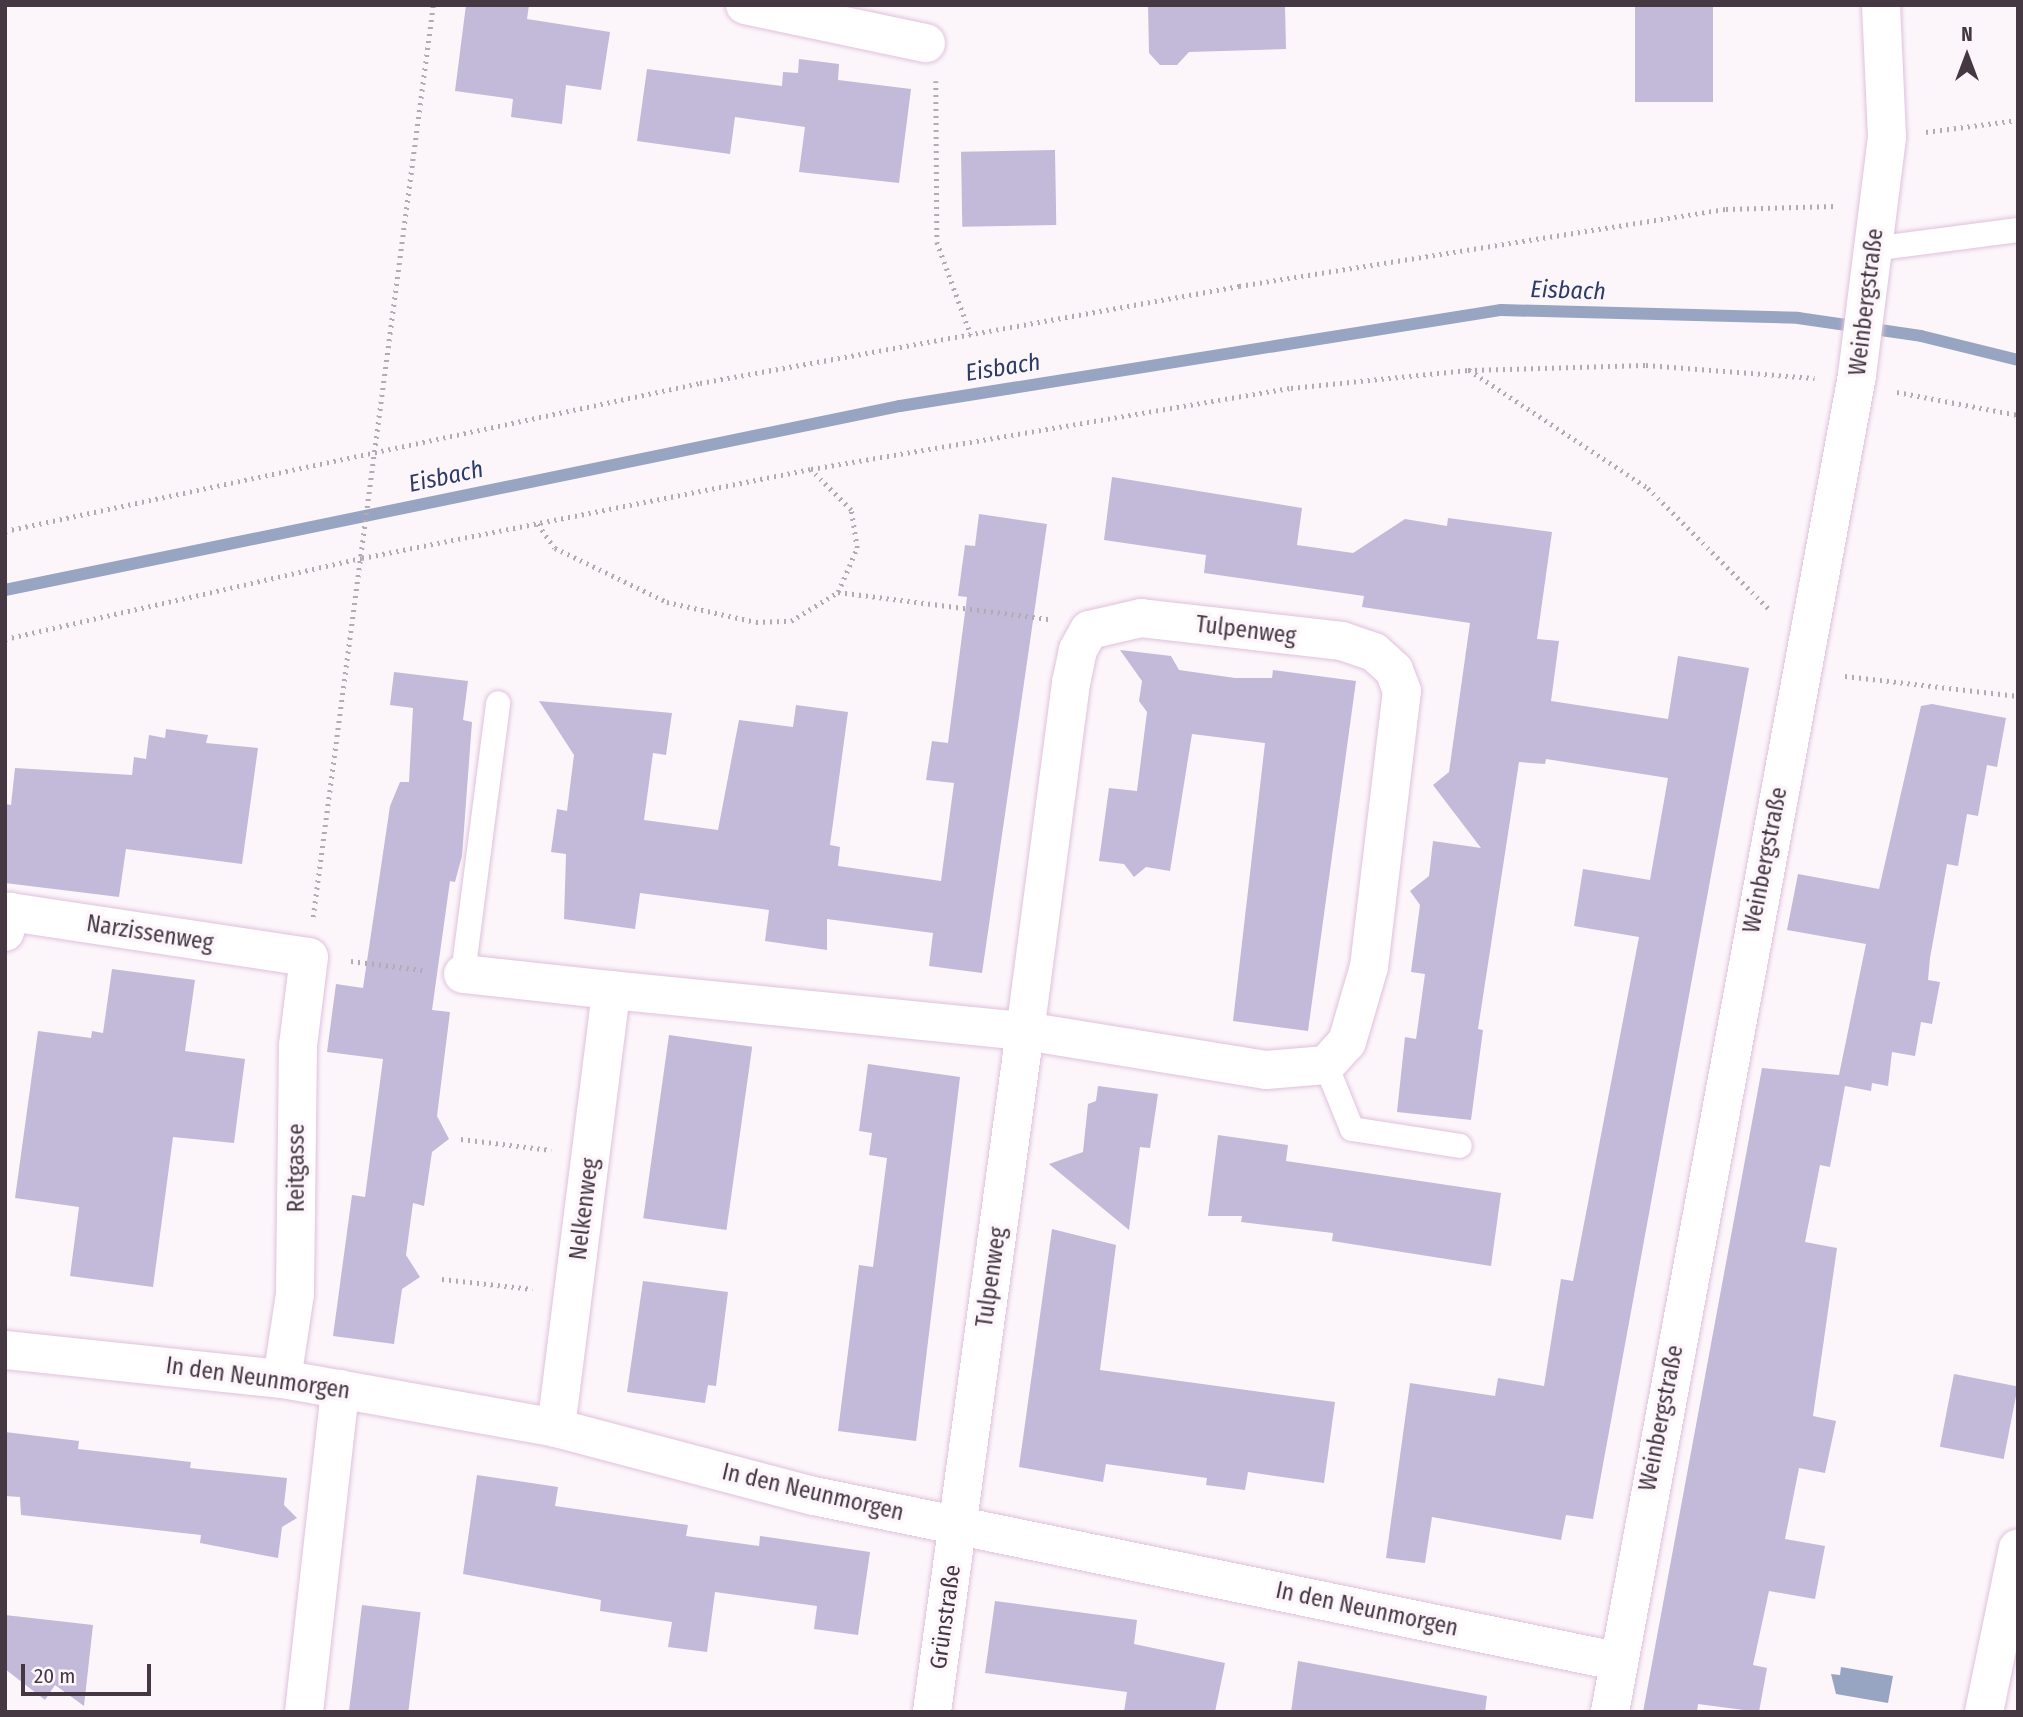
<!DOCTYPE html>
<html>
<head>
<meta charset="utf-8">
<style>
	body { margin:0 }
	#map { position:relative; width:2023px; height:1717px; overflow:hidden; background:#fcf6fb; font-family:"Fira Sans Condensed",sans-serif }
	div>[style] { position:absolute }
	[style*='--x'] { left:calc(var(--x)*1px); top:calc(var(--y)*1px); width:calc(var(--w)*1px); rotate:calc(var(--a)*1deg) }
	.water>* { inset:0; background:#98a5c2 }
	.stream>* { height:12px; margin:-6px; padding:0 6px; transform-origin:6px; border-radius:6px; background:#98a5c2 }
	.building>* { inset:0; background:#c3b9d9; transform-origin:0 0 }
	.path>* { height:4.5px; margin-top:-2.25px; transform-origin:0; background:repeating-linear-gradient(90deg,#b3abb2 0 2px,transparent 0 7px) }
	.roads { filter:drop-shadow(0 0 2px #e0c1db) drop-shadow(0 0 2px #e0c1db) }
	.service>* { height:24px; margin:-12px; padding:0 12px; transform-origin:12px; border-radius:12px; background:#fff }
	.minor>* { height:38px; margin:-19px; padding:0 19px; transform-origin:19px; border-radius:19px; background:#fff }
	.tertiary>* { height:38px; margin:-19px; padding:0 19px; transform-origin:19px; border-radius:19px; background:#fff }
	span { translate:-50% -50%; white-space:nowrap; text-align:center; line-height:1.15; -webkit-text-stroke:7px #fcf6fb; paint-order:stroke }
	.street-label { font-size:23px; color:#453843 }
	.water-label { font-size:24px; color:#2d3c66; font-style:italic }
	.frame { position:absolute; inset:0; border:7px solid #453843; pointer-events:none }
	.north { position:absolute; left:1932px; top:21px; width:70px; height:70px; -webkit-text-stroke:5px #fcf6fb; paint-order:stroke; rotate:0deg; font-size:19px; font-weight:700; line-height:28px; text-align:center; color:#453843 }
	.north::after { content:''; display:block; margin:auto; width:24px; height:32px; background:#453843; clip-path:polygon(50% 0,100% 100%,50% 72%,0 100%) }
	.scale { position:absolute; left:21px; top:1664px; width:130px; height:32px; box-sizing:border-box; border:4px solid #453843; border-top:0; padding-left:9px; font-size:21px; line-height:24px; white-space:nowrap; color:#453843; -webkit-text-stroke:5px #fcf6fb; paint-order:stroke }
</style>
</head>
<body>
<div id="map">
	<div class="water">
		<i style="clip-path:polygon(1841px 1667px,1893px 1676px,1888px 1703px,1836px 1694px,1831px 1674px,1840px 1675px)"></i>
	</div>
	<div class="stream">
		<i style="--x:5;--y:590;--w:914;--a:-11.62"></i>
		<i style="--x:900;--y:406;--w:609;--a:-9.08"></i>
		<i style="--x:1501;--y:310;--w:297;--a:1.5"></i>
		<i style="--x:1798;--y:318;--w:124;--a:8.3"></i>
		<i style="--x:1921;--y:336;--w:100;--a:13.9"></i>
	</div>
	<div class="building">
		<i style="clip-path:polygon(466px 5px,529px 5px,527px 19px,610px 32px,601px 90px,566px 85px,562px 124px,511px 117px,513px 99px,455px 91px)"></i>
		<i style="clip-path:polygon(1148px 5px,1285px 5px,1286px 49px,1189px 52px,1177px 65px,1160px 65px,1149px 53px)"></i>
		<i style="left:1635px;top:5px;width:78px;height:97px"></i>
		<i style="clip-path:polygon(799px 59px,839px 64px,838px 80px,911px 89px,899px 183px,799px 172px,805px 127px,735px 117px,730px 154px,637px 141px,647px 69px,782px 86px,783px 72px,798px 73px)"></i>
		<i style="left:1055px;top:150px;width:75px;height:94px;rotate:89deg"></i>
		<i style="clip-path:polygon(1112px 477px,1302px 508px,1297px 545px,1353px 553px,1405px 519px,1447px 526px,1448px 518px,1552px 532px,1537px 639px,1559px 641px,1551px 701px,1668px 719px,1678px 656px,1749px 668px,1593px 1519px,1566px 1515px,1561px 1540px,1432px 1517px,1425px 1563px,1386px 1558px,1410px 1383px,1495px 1396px,1498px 1378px,1544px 1386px,1561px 1279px,1573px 1281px,1639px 937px,1574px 926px,1583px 869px,1650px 880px,1668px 778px,1546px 759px,1545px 764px,1519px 762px,1478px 1029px,1483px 1030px,1471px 1120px,1397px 1112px,1405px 1037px,1416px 1039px,1425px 974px,1411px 972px,1420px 905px,1410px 891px,1429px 876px,1433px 841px,1481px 848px,1433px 785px,1449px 772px,1470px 623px,1362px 607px,1364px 596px,1204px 573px,1206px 555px,1104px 540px)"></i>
		<i style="clip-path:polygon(979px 514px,1047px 524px,982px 973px,929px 966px,933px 933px,827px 919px,827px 950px,806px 947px,765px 941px,769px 910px,640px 893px,635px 929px,564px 919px,566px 854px,551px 852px,557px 809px,567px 811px,574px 755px,539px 701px,672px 713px,666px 755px,653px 753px,644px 820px,718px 830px,739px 720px,793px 727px,796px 705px,848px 712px,830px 845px,840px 847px,838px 866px,941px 881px,954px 783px,926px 780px,932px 741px,948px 743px,967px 597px,958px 596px,965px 545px,975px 546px)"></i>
		<i style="clip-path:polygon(1120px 650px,1171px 656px,1179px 670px,1235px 678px,1272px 678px,1273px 670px,1356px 681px,1308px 1031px,1233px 1021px,1265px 743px,1192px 734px,1170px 871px,1146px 867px,1134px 877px,1124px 864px,1099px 861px,1109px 788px,1137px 791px,1147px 712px,1139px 701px,1142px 681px)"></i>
		<i style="clip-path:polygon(394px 672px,468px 681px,463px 720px,472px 722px,462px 856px,455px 882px,450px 881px,432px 1010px,450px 1012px,437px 1116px,449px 1139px,432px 1152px,424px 1206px,413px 1203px,406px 1255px,420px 1277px,402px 1289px,394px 1344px,333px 1336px,352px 1195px,365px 1197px,383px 1059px,327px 1052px,336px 984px,363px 988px,390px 806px,400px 782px,409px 782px,413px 708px,390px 705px)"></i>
		<i style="clip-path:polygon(1932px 704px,2006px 718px,1997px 767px,1987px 765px,1978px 816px,1967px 814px,1958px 866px,1947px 864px,1930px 958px,1928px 980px,1940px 982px,1932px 1024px,1921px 1022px,1915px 1056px,1892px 1052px,1888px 1086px,1872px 1083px,1871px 1091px,1845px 1086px,1830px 1167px,1820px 1165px,1805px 1242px,1837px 1248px,1813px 1416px,1836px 1421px,1825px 1473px,1799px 1468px,1785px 1539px,1825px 1546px,1815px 1599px,1769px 1591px,1753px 1665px,1767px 1668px,1759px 1712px,1698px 1704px,1697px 1712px,1643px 1712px,1762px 1068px,1839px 1075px,1866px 944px,1787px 930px,1798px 874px,1879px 889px,1921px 706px)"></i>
		<i style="clip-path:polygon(166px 729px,208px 735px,206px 743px,258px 748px,242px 864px,126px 849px,119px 897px,5px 883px,5px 804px,11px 805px,15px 768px,132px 775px,134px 757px,146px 759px,149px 735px,165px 738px)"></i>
		<i style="clip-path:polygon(112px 969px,195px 980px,185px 1051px,245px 1059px,234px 1143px,173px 1137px,153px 1287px,70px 1276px,79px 1207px,15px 1198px,38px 1031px,91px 1038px,92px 1031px,103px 1033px)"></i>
		<i style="left:669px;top:1035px;width:84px;height:185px;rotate:8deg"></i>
		<i style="clip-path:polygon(868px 1064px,960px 1077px,916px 1441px,838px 1431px,859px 1265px,873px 1267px,887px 1158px,869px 1155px,872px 1133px,859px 1131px)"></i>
		<i style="clip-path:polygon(1098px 1086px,1158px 1094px,1150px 1148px,1140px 1147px,1129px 1230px,1049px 1164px,1083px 1152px,1088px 1104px,1096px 1101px)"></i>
		<i style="clip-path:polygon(1218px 1135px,1288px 1145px,1286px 1161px,1501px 1193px,1491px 1266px,1332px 1241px,1333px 1233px,1241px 1222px,1242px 1216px,1208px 1216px)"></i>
		<i style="clip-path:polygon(1052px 1229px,1116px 1245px,1100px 1370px,1335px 1402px,1324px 1483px,1248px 1472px,1245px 1490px,1206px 1485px,1207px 1478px,1106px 1464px,1103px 1482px,1019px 1467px)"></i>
		<i style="clip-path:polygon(643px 1281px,728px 1292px,716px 1386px,708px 1385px,705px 1403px,627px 1392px)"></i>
		<i style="left:1954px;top:1374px;width:65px;height:74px;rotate:11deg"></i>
		<i style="clip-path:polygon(5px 1432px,79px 1441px,78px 1449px,191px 1462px,190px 1468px,287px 1478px,284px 1505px,297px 1518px,282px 1527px,278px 1558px,200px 1543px,201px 1535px,21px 1515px,20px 1497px,5px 1496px)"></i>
		<i style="clip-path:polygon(477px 1475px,558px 1487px,555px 1506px,688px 1525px,686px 1536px,759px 1546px,760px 1536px,870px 1552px,858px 1635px,814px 1629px,817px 1606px,715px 1592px,707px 1652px,668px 1647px,672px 1622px,600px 1611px,601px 1600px,463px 1574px)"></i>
		<i style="clip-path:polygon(995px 1601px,1137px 1620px,1134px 1644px,1225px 1663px,1215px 1712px,1124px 1712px,1127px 1692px,985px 1673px)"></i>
		<i style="left:362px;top:1605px;width:59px;height:108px;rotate:7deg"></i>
		<i style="clip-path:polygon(5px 1615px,93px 1625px,84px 1706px,55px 1685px,45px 1700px,5px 1669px)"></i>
		<i style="clip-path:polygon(1298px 1661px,1487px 1696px,1485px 1712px,1291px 1712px)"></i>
	</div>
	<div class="path">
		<i style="--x:936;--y:81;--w:161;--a:89.6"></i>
		<i style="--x:937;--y:242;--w:99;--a:69.9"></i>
		<i style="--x:1926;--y:132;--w:93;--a:-7.4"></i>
		<i style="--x:1469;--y:370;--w:214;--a:33.4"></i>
		<i style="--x:1648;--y:488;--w:173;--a:45"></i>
		<i style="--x:1897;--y:392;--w:123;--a:10.8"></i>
		<i style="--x:538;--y:524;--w:29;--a:55"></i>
		<i style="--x:555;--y:548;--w:124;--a:25.7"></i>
		<i style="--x:667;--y:602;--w:91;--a:12.7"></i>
		<i style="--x:756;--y:622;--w:35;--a:-2"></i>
		<i style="--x:791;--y:621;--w:55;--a:-31.7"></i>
		<i style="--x:838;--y:592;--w:48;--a:-66.6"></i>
		<i style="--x:857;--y:548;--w:38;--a:-99"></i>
		<i style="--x:851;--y:510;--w:57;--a:-135"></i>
		<i style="--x:5;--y:531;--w:711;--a:-12.02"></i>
		<i style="--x:700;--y:383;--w:548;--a:-10.2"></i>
		<i style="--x:1239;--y:286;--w:493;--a:-9"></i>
		<i style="--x:1726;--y:209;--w:110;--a:-1.6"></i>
		<i style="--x:838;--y:592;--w:212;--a:7.3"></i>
		<i style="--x:5;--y:639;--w:366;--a:-12.8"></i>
		<i style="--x:362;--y:558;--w:458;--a:-11.2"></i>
		<i style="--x:811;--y:469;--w:487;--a:-9.6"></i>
		<i style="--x:1291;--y:388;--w:178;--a:-5.8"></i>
		<i style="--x:1468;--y:370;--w:178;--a:-1.6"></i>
		<i style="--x:1646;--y:365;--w:169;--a:4.4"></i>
		<i style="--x:1845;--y:676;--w:174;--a:6.6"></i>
		<i style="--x:313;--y:917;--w:920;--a:-82.5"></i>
		<i style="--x:351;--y:961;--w:72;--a:7.2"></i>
		<i style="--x:461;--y:1139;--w:91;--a:7"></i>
		<i style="--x:442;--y:1279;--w:91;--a:6.3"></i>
	</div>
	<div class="roads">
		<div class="service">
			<i style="--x:1872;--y:249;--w:147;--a:-7.4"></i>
			<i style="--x:463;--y:974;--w:273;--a:-82.6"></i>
			<i style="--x:1326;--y:1065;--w:69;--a:67.9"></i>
			<i style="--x:1352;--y:1129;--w:109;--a:8.9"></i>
		</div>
		<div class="minor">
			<i style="--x:745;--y:5;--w:185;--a:11.9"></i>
			<i style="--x:5;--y:932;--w:21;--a:-76"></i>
			<i style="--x:10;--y:912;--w:302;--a:8.6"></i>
			<i style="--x:309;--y:957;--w:89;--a:97.1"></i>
			<i style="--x:298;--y:1045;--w:249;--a:90.7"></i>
			<i style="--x:295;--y:1294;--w:86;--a:98.7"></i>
			<i style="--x:463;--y:974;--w:149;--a:6.2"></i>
			<i style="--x:5;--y:1350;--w:279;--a:6"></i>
			<i style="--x:282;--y:1379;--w:278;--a:10.1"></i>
			<i style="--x:556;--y:1428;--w:267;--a:14.8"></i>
			<i style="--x:814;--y:1496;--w:819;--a:11.63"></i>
			<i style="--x:556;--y:1428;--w:441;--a:-82.8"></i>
			<i style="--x:611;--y:990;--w:416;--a:5.7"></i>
			<i style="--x:1025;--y:1031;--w:244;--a:9.2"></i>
			<i style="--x:1266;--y:1070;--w:60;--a:-4.8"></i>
			<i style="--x:1326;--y:1065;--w:31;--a:-48"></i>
			<i style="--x:1347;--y:1042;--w:78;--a:-73.7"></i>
			<i style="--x:1369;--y:967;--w:278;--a:-83.2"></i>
			<i style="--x:1402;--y:691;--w:22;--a:-111"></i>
			<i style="--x:1394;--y:670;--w:27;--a:-138"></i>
			<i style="--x:1374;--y:652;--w:34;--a:-161"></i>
			<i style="--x:1342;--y:641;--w:202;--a:-173.5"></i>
			<i style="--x:1141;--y:618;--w:53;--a:167"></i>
			<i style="--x:1089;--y:630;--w:23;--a:119"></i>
			<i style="--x:1078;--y:650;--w:34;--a:102"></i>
			<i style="--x:1071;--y:683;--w:351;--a:97.5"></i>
			<i style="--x:1025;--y:1031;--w:687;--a:97.78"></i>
			<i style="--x:304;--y:1712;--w:325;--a:-83.6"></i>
			<i style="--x:1984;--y:1712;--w:167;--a:-78.3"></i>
		</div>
		<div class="tertiary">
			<i style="--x:1610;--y:1712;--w:1360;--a:-79.53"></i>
			<i style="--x:1857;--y:375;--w:240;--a:-82.8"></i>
			<i style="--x:1887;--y:137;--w:132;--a:-92.6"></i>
		</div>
	</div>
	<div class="street-label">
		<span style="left:1866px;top:302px;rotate:-83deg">Weinbergstraße</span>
		<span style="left:1246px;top:630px;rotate:7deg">Tulpenweg</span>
		<span style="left:1765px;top:860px;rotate:-79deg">Weinbergstraße</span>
		<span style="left:150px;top:933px;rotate:9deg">Narzissenweg</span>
		<span style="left:296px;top:1168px;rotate:-90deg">Reitgasse</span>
		<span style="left:584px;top:1209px;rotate:-83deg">Nelkenweg</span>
		<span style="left:991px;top:1277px;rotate:-82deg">Tulpenweg</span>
		<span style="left:258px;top:1378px;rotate:8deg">In den Neunmorgen</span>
		<span style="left:1661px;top:1418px;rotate:-79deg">Weinbergstraße</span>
		<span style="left:813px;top:1492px;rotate:13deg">In den Neunmorgen</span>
		<span style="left:1367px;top:1609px;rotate:12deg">In den Neunmorgen</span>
		<span style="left:945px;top:1617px;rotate:-82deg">Grünstraße</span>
	</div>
	<div class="water-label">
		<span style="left:1568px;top:291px;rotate:2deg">Eisbach</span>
		<span style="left:1003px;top:368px;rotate:-9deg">Eisbach</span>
		<span style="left:446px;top:477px;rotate:-12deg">Eisbach</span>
	</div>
	<div class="frame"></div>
	<div class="north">N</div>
	<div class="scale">20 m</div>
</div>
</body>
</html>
